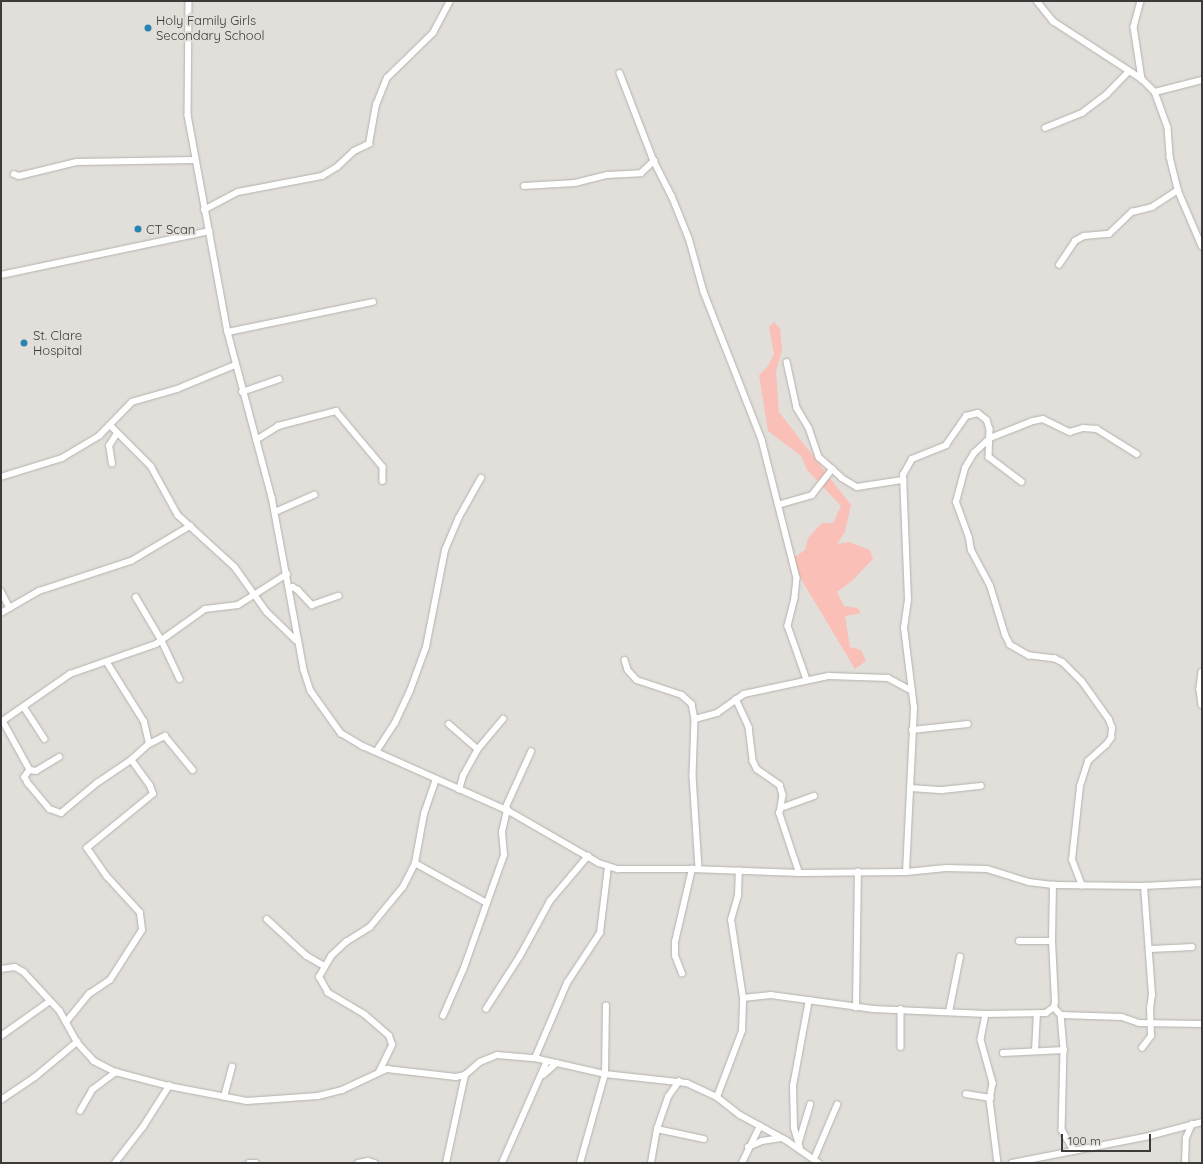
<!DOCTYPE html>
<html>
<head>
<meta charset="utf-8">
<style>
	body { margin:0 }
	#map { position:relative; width:1203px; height:1164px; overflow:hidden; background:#e2dfda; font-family:Quicksand,sans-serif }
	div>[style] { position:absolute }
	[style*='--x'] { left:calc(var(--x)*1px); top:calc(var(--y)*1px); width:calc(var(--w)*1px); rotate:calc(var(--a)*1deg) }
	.green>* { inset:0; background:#fac0b8 }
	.roads { filter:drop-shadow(0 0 1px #b4b1ac) drop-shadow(0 0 1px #b4b1ac) }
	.street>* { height:5.5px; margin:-2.75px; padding:0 2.75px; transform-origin:2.75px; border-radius:2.75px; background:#fff }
	.dots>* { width:11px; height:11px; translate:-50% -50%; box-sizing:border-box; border:2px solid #e2dfda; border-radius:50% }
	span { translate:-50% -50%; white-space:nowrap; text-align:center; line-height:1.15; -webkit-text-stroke:4px #e2dfda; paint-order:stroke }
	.poi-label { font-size:13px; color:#3c3b39 }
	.left { translate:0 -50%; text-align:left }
	.frame { position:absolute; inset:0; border:2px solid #3c3b39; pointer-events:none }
	.scale { position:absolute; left:1061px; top:1134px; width:90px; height:18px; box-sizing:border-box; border:2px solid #3c3b39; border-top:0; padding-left:5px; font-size:12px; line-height:14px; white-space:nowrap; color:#3c3b39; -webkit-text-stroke:3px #e2dfda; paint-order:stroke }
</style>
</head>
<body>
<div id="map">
	<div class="green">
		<i style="clip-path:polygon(774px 322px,780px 328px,782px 350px,776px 372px,779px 412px,851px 505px,845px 532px,837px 544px,849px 542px,870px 550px,873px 559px,852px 581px,837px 592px,844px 606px,857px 608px,861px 613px,845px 616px,850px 647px,861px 650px,866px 661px,855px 669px,795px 569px,793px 558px,805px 550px,808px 538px,822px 523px,833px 523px,841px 506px,807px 470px,801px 456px,768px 431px,759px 375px,768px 366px,774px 354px,769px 327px)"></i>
	</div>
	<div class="roads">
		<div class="street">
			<i style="--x:189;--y:1;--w:114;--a:90.5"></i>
			<i style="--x:188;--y:115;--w:221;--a:79.6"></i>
			<i style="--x:228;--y:332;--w:171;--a:75.1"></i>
			<i style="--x:272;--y:497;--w:176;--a:79.5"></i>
			<i style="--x:304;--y:670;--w:22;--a:72"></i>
			<i style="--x:311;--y:691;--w:52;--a:54.5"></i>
			<i style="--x:341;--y:733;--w:26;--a:31"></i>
			<i style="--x:363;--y:746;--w:158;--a:24"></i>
			<i style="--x:507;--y:810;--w:106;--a:29.9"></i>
			<i style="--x:599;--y:863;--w:20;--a:18"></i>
			<i style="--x:618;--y:869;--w:74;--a:0"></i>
			<i style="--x:692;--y:869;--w:107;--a:2.1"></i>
			<i style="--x:799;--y:873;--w:107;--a:-0.5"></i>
			<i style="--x:906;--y:872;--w:40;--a:-5.7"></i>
			<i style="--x:946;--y:868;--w:41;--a:1.4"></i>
			<i style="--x:987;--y:869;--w:44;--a:17.2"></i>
			<i style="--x:1029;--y:882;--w:24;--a:7"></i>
			<i style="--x:1053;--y:885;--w:91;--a:0.6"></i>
			<i style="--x:1144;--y:886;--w:58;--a:-3"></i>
			<i style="--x:1037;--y:1;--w:26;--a:51"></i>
			<i style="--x:1053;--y:21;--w:106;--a:33.1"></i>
			<i style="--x:1142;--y:79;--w:18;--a:45"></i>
			<i style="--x:1155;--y:92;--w:37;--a:70"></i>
			<i style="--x:1168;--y:127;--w:30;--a:86"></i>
			<i style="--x:1170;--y:157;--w:34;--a:76"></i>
			<i style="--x:1178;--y:190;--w:61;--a:66.8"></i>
			<i style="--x:1141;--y:1;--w:27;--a:105"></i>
			<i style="--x:1134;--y:27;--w:53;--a:81.3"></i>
			<i style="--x:620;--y:73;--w:94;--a:68.9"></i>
			<i style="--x:654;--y:161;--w:39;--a:63"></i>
			<i style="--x:672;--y:196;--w:45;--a:68"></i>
			<i style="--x:689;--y:238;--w:56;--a:74.5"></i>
			<i style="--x:704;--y:292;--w:159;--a:68.6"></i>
			<i style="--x:762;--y:440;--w:142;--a:75.8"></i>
			<i style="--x:797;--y:578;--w:20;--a:96"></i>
			<i style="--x:795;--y:598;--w:29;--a:104"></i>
			<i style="--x:788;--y:626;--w:57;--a:70.6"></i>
			<i style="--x:1155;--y:92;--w:49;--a:-14.3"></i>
			<i style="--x:1045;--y:128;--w:40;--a:-22"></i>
			<i style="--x:1082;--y:113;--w:31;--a:-37"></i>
			<i style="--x:1107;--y:94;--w:30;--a:-46"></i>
			<i style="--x:14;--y:174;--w:5;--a:22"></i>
			<i style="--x:19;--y:176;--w:60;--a:-13.6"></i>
			<i style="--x:77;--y:162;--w:117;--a:-1"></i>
			<i style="--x:524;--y:186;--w:51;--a:-3.4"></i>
			<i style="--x:575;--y:183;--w:33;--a:-14"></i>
			<i style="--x:607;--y:175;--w:34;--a:-3"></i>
			<i style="--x:641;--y:173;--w:18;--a:-43"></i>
			<i style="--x:204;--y:210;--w:38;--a:-28"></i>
			<i style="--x:238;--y:192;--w:86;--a:-10.8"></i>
			<i style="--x:322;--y:176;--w:17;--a:-31"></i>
			<i style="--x:337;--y:167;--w:23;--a:-43"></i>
			<i style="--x:354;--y:151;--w:17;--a:-25"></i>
			<i style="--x:369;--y:144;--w:40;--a:-80"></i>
			<i style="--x:376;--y:105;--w:29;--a:-68"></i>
			<i style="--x:387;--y:78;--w:64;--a:-44.4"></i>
			<i style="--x:433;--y:33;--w:36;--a:-62"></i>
			<i style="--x:1059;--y:265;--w:29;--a:-56"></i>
			<i style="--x:1075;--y:241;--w:10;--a:-29"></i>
			<i style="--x:1084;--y:236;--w:25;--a:-5"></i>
			<i style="--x:1109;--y:234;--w:32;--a:-44"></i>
			<i style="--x:1132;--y:212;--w:21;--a:-14"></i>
			<i style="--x:1152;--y:207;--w:31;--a:-33"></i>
			<i style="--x:1;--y:275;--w:213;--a:-11.9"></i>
			<i style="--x:228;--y:332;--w:148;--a:-11.7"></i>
			<i style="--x:787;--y:362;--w:47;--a:77.7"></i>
			<i style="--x:797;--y:408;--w:23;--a:59"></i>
			<i style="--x:809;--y:428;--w:31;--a:71"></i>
			<i style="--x:819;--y:457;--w:31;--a:42"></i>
			<i style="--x:842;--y:478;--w:17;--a:31"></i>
			<i style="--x:857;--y:487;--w:47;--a:-8.7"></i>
			<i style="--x:242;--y:392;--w:39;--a:-19"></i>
			<i style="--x:111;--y:426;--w:57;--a:45"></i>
			<i style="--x:151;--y:466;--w:56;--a:61.1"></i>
			<i style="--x:178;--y:515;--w:77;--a:42.4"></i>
			<i style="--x:235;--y:567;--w:55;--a:54.6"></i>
			<i style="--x:267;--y:612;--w:40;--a:44"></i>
			<i style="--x:256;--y:440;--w:26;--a:-32"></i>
			<i style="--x:278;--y:426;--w:60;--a:-14.5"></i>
			<i style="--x:336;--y:411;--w:73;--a:50"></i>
			<i style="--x:383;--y:467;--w:14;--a:90"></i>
			<i style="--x:112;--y:464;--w:18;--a:-99"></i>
			<i style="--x:109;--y:446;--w:15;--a:-58"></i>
			<i style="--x:1;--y:477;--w:64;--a:-17.3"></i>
			<i style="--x:62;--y:458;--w:43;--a:-30.7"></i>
			<i style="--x:99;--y:436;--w:47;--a:-45.9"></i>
			<i style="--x:132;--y:402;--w:47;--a:-16.1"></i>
			<i style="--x:177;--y:389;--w:63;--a:-22.5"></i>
			<i style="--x:778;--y:505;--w:35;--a:-16"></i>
			<i style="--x:812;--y:495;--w:33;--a:-52"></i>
			<i style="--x:275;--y:512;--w:43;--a:-23.6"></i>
			<i style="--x:289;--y:589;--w:4;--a:-27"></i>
			<i style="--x:293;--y:587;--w:6;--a:31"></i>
			<i style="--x:298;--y:590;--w:21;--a:47"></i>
			<i style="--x:312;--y:605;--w:28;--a:-19"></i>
			<i style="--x:1;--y:591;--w:19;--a:62"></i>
			<i style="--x:136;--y:597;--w:51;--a:59.4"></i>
			<i style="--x:162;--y:641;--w:42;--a:64.7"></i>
			<i style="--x:1;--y:613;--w:44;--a:-30.1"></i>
			<i style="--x:39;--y:591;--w:97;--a:-18.1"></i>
			<i style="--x:131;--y:561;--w:69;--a:-30.7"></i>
			<i style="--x:625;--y:660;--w:10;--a:73"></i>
			<i style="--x:628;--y:670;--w:13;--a:48"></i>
			<i style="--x:637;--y:680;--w:47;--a:18.4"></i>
			<i style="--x:682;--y:695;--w:13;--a:42"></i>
			<i style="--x:692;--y:704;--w:15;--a:79"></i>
			<i style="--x:695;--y:719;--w:57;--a:92"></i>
			<i style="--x:693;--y:776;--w:93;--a:86.3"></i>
			<i style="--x:1202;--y:672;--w:17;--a:97"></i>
			<i style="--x:1200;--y:689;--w:16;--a:83"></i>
			<i style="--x:736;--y:699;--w:31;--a:65"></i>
			<i style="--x:749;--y:727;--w:34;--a:83"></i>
			<i style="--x:753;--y:761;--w:9;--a:63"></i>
			<i style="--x:757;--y:769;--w:28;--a:35"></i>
			<i style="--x:780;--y:785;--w:10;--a:73"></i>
			<i style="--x:783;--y:795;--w:13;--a:99"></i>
			<i style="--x:24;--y:707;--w:38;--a:57"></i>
			<i style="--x:695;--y:719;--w:23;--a:-15"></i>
			<i style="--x:717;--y:713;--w:33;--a:-35"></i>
			<i style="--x:744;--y:694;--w:87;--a:-12"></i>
			<i style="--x:829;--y:676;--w:59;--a:1.9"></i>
			<i style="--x:888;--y:678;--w:27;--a:28"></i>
			<i style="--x:3;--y:721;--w:56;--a:61.1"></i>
			<i style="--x:30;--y:770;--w:6;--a:9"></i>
			<i style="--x:36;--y:771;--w:27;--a:-31"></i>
			<i style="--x:1;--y:722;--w:84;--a:-34.8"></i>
			<i style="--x:70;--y:674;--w:91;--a:-19.2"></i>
			<i style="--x:156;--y:644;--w:60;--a:-35.5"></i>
			<i style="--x:205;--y:609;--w:33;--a:-7"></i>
			<i style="--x:238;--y:605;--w:58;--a:-32.3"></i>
			<i style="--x:449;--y:724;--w:38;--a:41"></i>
			<i style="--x:912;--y:730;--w:56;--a:-6.1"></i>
			<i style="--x:149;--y:744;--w:18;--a:-27"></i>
			<i style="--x:165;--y:736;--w:44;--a:50.5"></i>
			<i style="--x:376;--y:752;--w:35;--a:-57"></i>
			<i style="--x:395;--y:723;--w:35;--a:-65"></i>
			<i style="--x:410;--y:691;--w:47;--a:-70"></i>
			<i style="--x:426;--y:647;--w:99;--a:-78.9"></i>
			<i style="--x:445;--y:550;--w:34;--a:-67"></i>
			<i style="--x:458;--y:519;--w:47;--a:-60.7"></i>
			<i style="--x:30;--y:770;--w:9;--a:126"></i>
			<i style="--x:25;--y:777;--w:7;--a:63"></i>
			<i style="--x:28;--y:783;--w:34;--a:50"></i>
			<i style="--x:50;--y:809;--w:12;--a:20"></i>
			<i style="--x:61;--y:813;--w:47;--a:-39.8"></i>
			<i style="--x:97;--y:783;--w:41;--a:-34.1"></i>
			<i style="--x:911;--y:788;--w:31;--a:4"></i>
			<i style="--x:942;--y:790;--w:39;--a:-6"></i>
			<i style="--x:459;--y:790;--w:15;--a:-74"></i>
			<i style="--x:463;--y:776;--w:31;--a:-61"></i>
			<i style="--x:478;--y:749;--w:39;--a:-50"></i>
			<i style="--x:505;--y:809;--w:63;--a:-65.5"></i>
			<i style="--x:415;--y:863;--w:80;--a:29.1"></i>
			<i style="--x:906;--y:872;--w:164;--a:-87.2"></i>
			<i style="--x:914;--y:708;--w:81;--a:-97.1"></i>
			<i style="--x:904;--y:628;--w:28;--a:-82"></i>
			<i style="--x:908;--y:600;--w:125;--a:-92.3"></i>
			<i style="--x:903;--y:475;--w:18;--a:-61"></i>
			<i style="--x:912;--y:459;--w:37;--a:-22"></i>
			<i style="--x:946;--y:445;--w:35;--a:-55"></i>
			<i style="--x:966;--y:416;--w:12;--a:-14"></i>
			<i style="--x:978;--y:413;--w:11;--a:38"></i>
			<i style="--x:987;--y:420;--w:9;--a:72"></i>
			<i style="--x:990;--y:429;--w:28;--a:92"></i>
			<i style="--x:989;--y:457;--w:41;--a:37.1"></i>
			<i style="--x:799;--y:873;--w:63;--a:-108.4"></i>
			<i style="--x:779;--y:813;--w:5;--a:-68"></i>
			<i style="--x:781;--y:808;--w:35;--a:-20"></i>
			<i style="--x:1082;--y:886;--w:28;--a:-111"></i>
			<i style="--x:1072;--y:860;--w:74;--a:-83.8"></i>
			<i style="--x:1080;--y:786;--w:26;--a:-72"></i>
			<i style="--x:1088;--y:761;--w:24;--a:-42"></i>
			<i style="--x:1106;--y:745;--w:9;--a:-54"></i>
			<i style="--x:1111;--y:738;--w:10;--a:-84"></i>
			<i style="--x:1112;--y:728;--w:9;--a:-111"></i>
			<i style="--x:1109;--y:720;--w:47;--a:-125.4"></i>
			<i style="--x:1082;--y:682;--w:27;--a:-135"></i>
			<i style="--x:1063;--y:663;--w:9;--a:-153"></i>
			<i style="--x:1055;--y:659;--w:26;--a:-173"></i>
			<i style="--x:1029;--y:656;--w:22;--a:-150"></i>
			<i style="--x:1010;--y:645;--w:11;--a:-117"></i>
			<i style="--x:1005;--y:635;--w:51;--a:-107"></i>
			<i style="--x:990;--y:586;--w:40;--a:-118"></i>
			<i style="--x:971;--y:551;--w:13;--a:-99"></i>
			<i style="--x:969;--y:538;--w:38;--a:-110"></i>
			<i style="--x:956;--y:502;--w:35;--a:-75"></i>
			<i style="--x:965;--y:468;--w:17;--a:-59"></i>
			<i style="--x:974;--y:453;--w:22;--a:-43"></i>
			<i style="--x:990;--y:438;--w:46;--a:-21.6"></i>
			<i style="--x:1033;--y:421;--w:10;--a:-11"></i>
			<i style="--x:1043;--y:419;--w:30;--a:26"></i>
			<i style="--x:1070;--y:432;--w:14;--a:-17"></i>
			<i style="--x:1083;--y:428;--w:14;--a:4"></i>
			<i style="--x:1097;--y:429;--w:47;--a:32"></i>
			<i style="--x:267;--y:919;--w:54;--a:42.8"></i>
			<i style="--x:307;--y:956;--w:20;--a:30"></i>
			<i style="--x:1019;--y:941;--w:33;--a:0"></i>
			<i style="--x:1150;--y:949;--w:42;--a:-2.7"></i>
			<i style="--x:1;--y:969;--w:14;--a:-8"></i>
			<i style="--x:15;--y:967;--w:10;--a:29"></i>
			<i style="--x:24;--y:972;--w:53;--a:47.3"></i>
			<i style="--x:60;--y:1011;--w:35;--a:61"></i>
			<i style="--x:77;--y:1042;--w:25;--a:48"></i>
			<i style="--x:94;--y:1061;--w:25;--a:27"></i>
			<i style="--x:116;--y:1072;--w:55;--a:14.8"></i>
			<i style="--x:169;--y:1086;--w:79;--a:10.9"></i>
			<i style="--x:247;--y:1101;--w:71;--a:-4"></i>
			<i style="--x:318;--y:1096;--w:25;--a:-14"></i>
			<i style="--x:342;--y:1090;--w:50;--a:-25"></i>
			<i style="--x:387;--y:1069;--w:69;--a:6.6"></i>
			<i style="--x:456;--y:1077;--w:9;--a:-13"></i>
			<i style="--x:465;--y:1075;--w:20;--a:-41"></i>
			<i style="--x:480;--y:1062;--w:18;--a:-22"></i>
			<i style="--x:497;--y:1055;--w:38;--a:5"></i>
			<i style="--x:535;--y:1058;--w:72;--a:12.9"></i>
			<i style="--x:605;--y:1074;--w:82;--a:6.3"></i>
			<i style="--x:687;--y:1083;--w:33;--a:25"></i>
			<i style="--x:717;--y:1097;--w:29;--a:38"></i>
			<i style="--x:740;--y:1115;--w:52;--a:28.5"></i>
			<i style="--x:786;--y:1140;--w:40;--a:34.9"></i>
			<i style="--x:682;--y:974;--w:19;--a:-111"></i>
			<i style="--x:675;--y:956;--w:14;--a:-90"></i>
			<i style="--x:675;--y:942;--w:75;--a:-76.9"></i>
			<i style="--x:743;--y:998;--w:28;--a:-6"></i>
			<i style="--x:771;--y:995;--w:103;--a:7.8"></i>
			<i style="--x:873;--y:1009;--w:113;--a:2.5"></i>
			<i style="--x:986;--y:1014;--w:60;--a:-1"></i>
			<i style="--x:1046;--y:1013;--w:10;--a:-37"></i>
			<i style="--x:1054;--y:1007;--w:5;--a:-79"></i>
			<i style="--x:1055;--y:1002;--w:61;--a:-92.8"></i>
			<i style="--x:1052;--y:941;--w:56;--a:-89"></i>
			<i style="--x:1054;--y:1007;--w:11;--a:49"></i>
			<i style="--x:1061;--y:1015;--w:35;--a:85"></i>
			<i style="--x:1064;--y:1050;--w:80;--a:91.4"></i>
			<i style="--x:1062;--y:1130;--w:24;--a:60"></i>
			<i style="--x:856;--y:1008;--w:136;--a:-89.2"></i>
			<i style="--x:486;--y:1009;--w:63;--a:-57.3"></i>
			<i style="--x:520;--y:956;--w:63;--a:-61.4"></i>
			<i style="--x:550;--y:901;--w:59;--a:-49.8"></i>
			<i style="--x:901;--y:1009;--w:38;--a:90"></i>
			<i style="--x:949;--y:1012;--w:56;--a:-78.7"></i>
			<i style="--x:986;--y:1014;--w:26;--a:101"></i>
			<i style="--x:981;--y:1040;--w:45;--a:74.4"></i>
			<i style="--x:993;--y:1083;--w:17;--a:100"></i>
			<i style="--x:990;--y:1100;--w:64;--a:82.8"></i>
			<i style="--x:1061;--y:1015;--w:61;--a:1.9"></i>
			<i style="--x:1122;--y:1017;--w:18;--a:19"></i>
			<i style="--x:1139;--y:1023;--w:63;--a:0.9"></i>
			<i style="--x:443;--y:1016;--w:52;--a:-66.4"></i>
			<i style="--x:464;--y:968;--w:120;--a:-70.5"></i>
			<i style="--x:504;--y:855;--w:23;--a:-95"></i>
			<i style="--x:502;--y:832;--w:23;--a:-77"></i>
			<i style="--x:67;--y:1021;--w:35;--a:-51"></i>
			<i style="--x:89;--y:994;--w:25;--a:-34"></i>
			<i style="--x:110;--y:980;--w:59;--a:-57.4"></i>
			<i style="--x:142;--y:930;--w:17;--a:-97"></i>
			<i style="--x:140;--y:913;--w:49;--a:-132.5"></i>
			<i style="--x:107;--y:877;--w:35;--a:-125"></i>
			<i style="--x:87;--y:848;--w:85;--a:-39.3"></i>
			<i style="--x:153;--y:794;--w:9;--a:-111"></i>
			<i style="--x:150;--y:786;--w:32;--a:-126"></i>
			<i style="--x:131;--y:760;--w:24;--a:-42"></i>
			<i style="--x:149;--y:744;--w:23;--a:-103"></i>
			<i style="--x:144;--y:722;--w:70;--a:-122.1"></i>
			<i style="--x:1;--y:1036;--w:60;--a:-35.5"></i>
			<i style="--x:1142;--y:1048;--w:15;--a:-53"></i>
			<i style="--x:1151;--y:1036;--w:27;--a:-92"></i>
			<i style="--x:1150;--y:1009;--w:14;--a:-82"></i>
			<i style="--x:1152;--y:995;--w:109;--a:-94.2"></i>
			<i style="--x:1035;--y:1051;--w:37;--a:-87"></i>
			<i style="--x:1003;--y:1053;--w:61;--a:-2.8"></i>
			<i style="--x:535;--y:1058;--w:82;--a:-66.9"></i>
			<i style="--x:567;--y:983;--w:60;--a:-56.6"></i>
			<i style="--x:600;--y:933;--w:66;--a:-83.1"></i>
			<i style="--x:379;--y:1072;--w:30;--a:-64"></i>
			<i style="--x:392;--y:1045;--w:9;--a:-108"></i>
			<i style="--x:389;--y:1036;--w:32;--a:-139"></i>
			<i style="--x:365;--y:1015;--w:43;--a:-149.3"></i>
			<i style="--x:328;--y:993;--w:18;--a:-119"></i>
			<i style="--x:319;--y:977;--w:24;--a:-60"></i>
			<i style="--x:331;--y:956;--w:21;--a:-43"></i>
			<i style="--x:346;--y:942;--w:28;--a:-32"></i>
			<i style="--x:370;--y:927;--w:52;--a:-50.5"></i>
			<i style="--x:403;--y:887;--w:27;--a:-63"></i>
			<i style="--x:415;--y:863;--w:50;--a:-79.6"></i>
			<i style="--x:424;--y:814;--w:36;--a:-71"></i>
			<i style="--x:543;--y:1075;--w:18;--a:-41"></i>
			<i style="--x:966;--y:1094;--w:25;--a:9"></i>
			<i style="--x:224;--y:1097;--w:31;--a:-75"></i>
			<i style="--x:717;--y:1097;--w:71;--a:-69.3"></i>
			<i style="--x:742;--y:1031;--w:33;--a:-88"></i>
			<i style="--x:743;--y:998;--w:79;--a:-98.7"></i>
			<i style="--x:731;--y:920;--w:26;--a:-74"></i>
			<i style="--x:738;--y:895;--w:24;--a:-88"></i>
			<i style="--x:1;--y:1100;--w:41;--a:-34.1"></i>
			<i style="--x:35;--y:1077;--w:55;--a:-39.8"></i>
			<i style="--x:80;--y:1111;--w:24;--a:-60"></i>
			<i style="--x:92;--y:1090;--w:30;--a:-37"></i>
			<i style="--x:657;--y:1129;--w:48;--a:12"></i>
			<i style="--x:798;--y:1145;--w:42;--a:-73.3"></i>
			<i style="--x:748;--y:1147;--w:15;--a:-23"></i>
			<i style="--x:762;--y:1141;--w:19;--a:-9"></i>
			<i style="--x:800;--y:1149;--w:22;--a:-106"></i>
			<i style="--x:794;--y:1128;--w:42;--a:-91.4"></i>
			<i style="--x:793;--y:1086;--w:87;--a:-79.5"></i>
			<i style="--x:814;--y:1159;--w:59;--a:-66.9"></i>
			<i style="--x:115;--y:1163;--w:46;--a:-52.1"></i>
			<i style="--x:143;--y:1127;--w:49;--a:-57.6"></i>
			<i style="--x:249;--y:1163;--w:7;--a:0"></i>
			<i style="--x:358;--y:1163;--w:10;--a:-11"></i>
			<i style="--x:368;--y:1161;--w:7;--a:16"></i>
			<i style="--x:446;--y:1163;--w:90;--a:-77.8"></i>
			<i style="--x:502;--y:1163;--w:111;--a:-66.2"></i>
			<i style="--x:580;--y:1163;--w:92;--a:-74.3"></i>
			<i style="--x:605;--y:1074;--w:68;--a:-89.2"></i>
			<i style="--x:651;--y:1163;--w:35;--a:-80"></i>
			<i style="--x:657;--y:1129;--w:34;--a:-71"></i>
			<i style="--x:668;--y:1097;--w:19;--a:-55"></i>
			<i style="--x:742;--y:1163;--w:41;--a:-64.1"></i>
			<i style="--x:1012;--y:1163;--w:140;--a:-11.1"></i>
			<i style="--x:1149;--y:1136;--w:55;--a:-14.8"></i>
			<i style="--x:1185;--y:1163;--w:25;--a:-88"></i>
			<i style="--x:1186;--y:1138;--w:15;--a:-67"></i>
		</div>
	</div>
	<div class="dots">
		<i style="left:148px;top:28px;background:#2885b2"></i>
		<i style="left:138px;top:229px;background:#2885b2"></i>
		<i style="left:24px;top:343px;background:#2885b2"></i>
	</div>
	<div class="poi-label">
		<span class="left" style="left:156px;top:28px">Holy Family Girls<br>Secondary School</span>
		<span class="left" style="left:146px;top:229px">CT Scan</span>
		<span class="left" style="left:33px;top:343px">St. Clare<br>Hospital</span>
	</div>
	<div class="frame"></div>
	<div class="scale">100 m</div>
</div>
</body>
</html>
